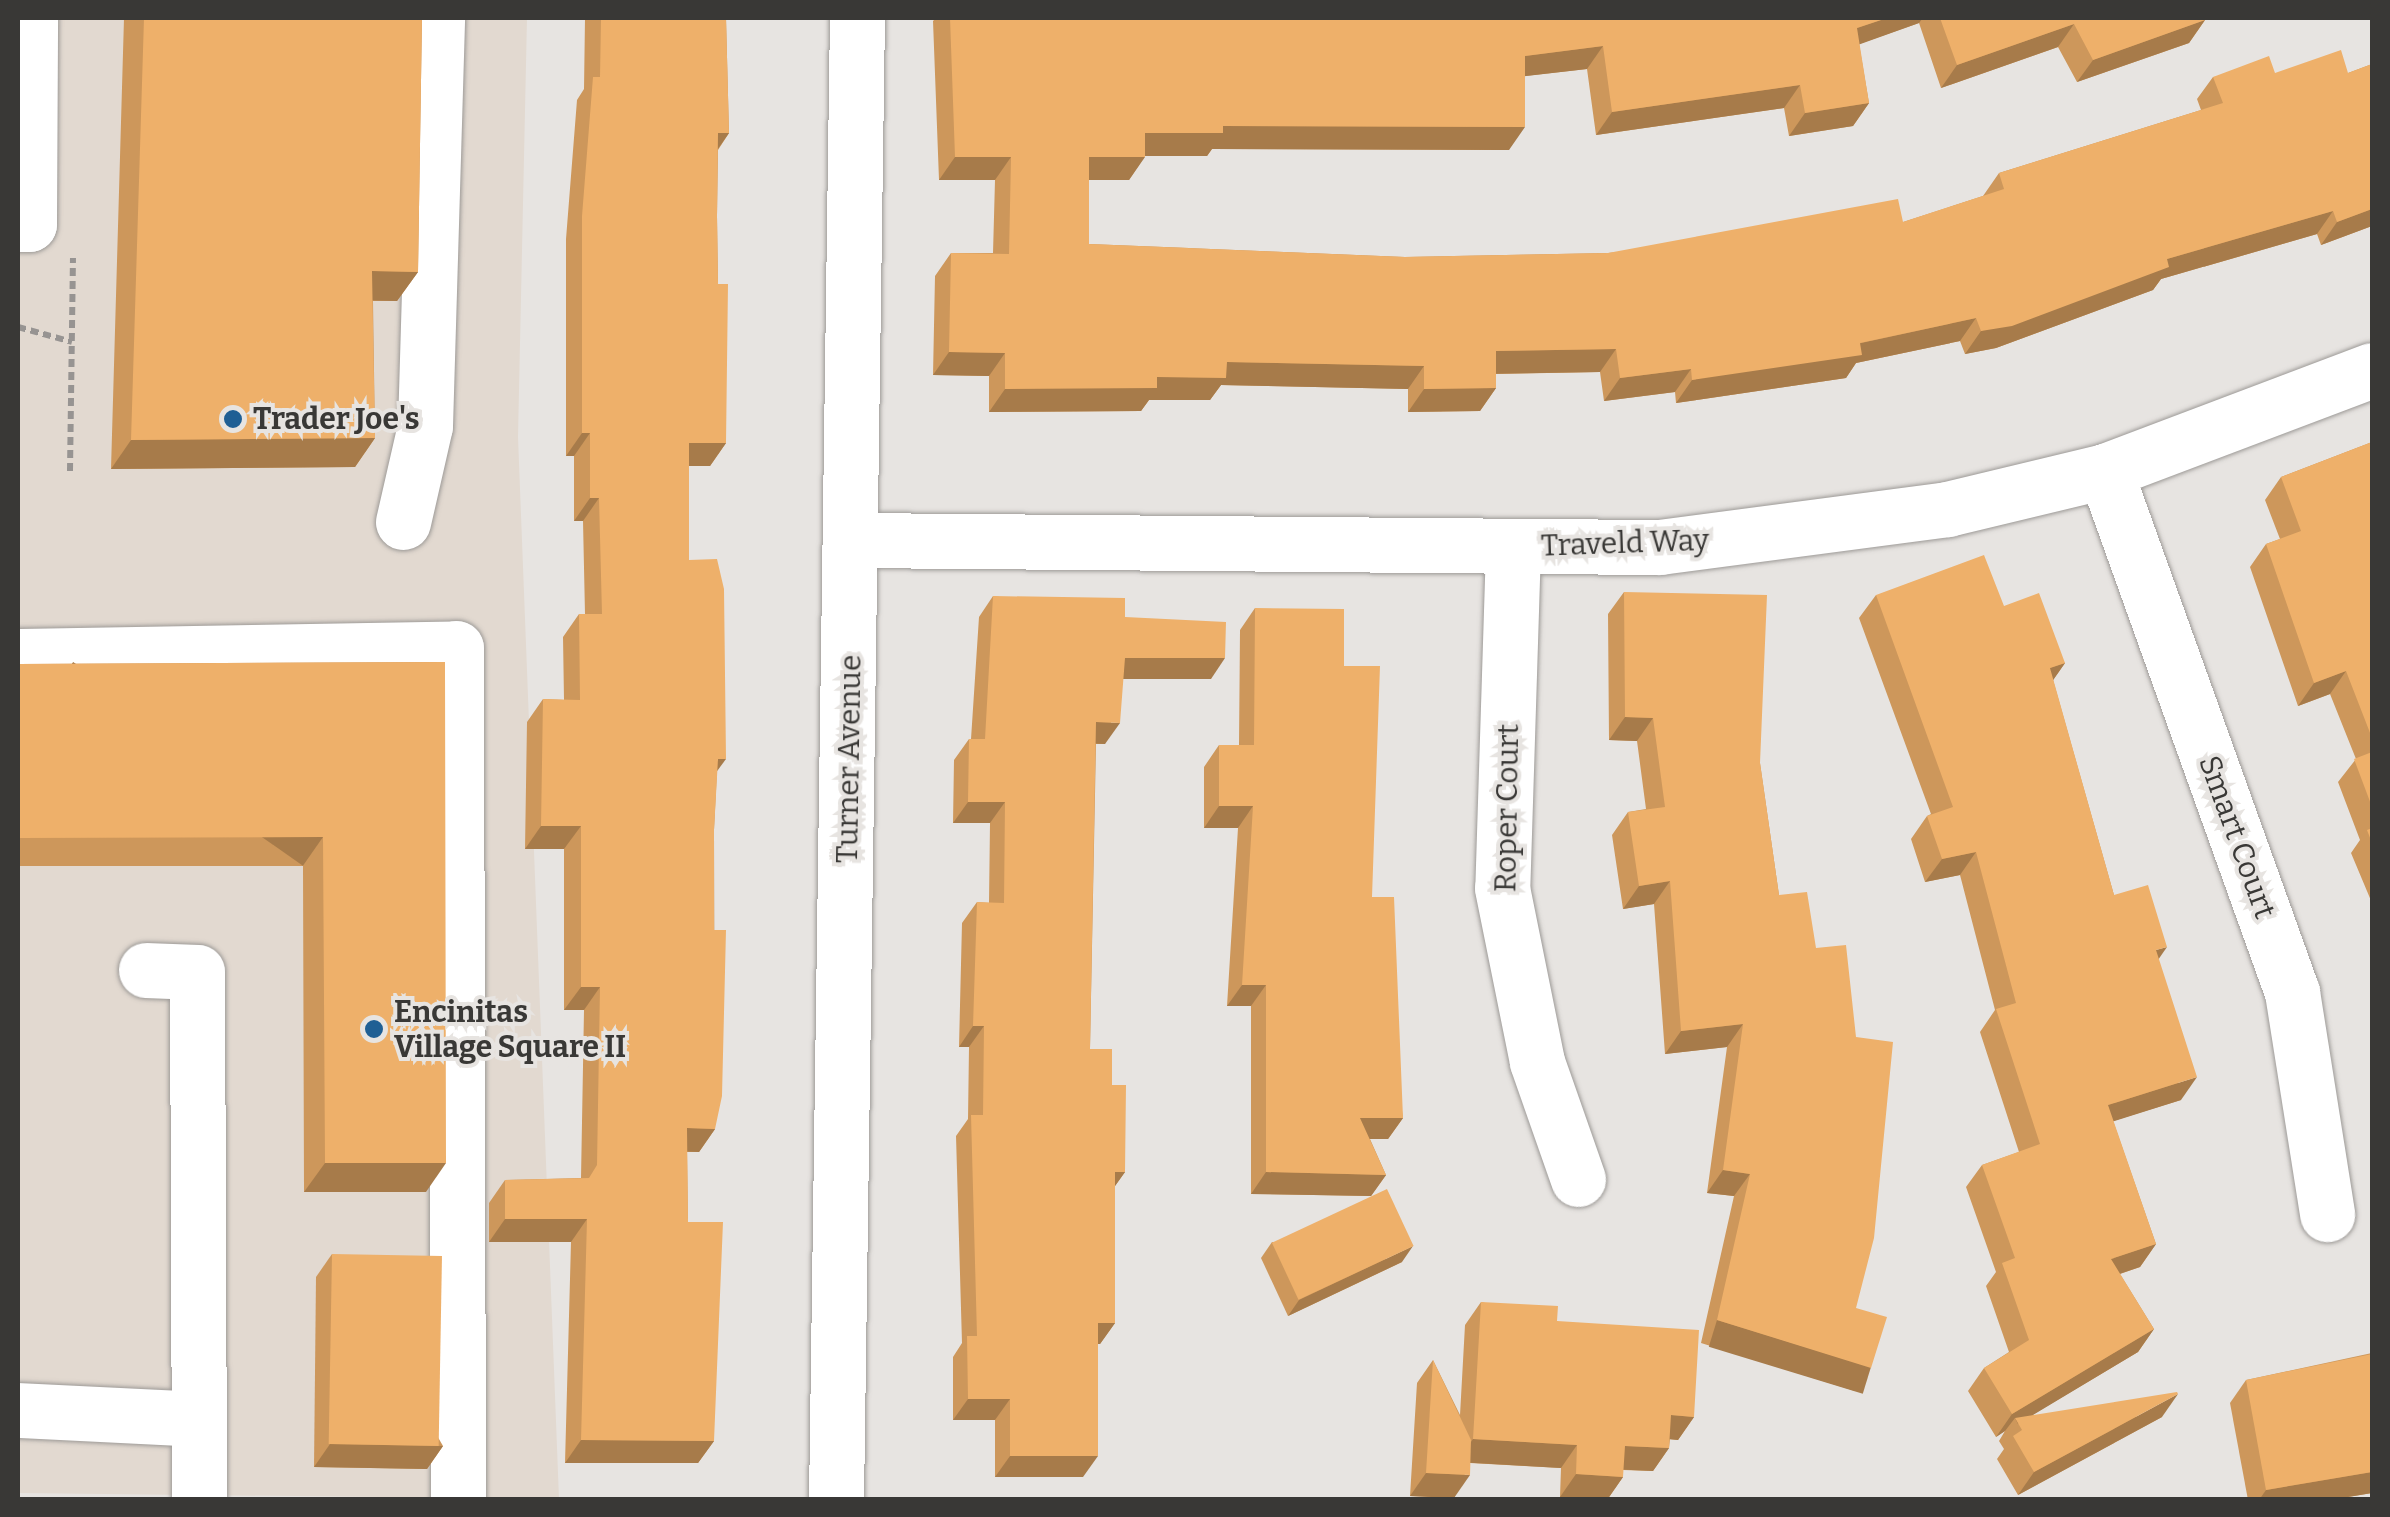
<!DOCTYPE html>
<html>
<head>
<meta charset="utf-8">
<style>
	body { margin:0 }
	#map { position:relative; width:2390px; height:1517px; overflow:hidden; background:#e7e4e1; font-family:Bitter,serif }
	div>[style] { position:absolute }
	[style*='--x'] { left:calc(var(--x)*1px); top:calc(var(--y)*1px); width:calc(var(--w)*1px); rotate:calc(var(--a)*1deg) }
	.built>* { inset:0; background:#e2d9d0 }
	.path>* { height:6px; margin-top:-3px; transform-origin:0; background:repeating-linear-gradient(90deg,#979492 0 8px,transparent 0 13px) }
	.roads { filter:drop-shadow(0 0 2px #9d9a97) drop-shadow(0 0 2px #9d9a97) }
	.minor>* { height:55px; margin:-27.5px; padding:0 27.5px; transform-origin:27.5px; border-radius:27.5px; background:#fff }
	.wall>* { inset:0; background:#cd975b }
	.shaded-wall>* { inset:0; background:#a77b4a; transform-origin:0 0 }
	.building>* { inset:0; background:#eeb06a; transform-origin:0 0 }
	.dots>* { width:28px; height:28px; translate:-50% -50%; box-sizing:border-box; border:5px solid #e7e4e1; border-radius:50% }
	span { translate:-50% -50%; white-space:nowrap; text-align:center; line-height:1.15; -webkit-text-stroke:8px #e7e4e1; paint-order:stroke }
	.poi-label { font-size:30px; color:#393836; font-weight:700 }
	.left { translate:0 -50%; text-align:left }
	.street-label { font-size:30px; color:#393836 }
	.frame { position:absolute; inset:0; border:20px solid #393836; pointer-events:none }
</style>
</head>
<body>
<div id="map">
	<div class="built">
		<i style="clip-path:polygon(18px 18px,527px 18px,518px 437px,559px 1499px,18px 1493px)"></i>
	</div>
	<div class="path">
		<i style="--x:18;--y:327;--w:56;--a:15.5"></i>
		<i style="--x:70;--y:471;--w:213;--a:-89.2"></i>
	</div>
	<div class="roads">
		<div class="minor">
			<i style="--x:18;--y:224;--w:11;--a:0"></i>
			<i style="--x:29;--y:224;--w:206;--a:-89.7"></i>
			<i style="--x:2105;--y:471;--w:554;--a:70.26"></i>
			<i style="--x:2292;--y:992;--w:225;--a:81"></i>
			<i style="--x:403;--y:522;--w:98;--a:-77.1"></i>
			<i style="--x:425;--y:426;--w:408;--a:-88.3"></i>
			<i style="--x:852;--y:540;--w:808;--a:0.5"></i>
			<i style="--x:1660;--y:547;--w:290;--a:-7.5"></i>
			<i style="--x:1947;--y:509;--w:163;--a:-13.5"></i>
			<i style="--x:2105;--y:471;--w:285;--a:-20.7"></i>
			<i style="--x:1513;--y:547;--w:341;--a:91.8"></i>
			<i style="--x:1502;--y:888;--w:177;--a:78.6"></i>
			<i style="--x:1537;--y:1062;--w:124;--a:70.7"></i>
			<i style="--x:18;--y:656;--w:438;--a:-1"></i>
			<i style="--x:456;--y:648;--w:852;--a:89.87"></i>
			<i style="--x:146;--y:970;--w:51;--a:2.2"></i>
			<i style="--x:197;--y:972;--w:528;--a:89.78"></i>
			<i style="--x:18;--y:1410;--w:181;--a:2.8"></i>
			<i style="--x:836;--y:1500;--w:1482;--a:-89.19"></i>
		</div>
	</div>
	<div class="wall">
		<i style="clip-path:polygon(124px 18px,422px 18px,418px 272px,397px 301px,373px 301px,375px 438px,355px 467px,111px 469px)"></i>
		<i style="clip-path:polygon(585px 18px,726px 18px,729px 133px,718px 150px,717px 216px,718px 284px,726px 443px,710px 466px,689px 466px,689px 560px,717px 771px,714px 830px,715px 1129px,699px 1152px,687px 1152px,688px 1222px,714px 1441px,698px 1463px,565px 1463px,571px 1242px,489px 1242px,489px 1203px,505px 1180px,581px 1178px,584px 1010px,564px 1010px,564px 849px,525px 849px,527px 722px,543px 699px,564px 700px,563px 637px,579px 614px,585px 614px,583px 521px,574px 521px,574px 456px,566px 456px,566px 239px,577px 100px,584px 89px)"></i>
		<i style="clip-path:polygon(936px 18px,2204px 18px,2205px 20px,2189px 43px,2077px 82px,2058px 47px,1941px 88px,1919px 23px,1859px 44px,1869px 103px,1853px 126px,1789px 136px,1784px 108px,1596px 135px,1587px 69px,1525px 76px,1509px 150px,1212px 149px,1207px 156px,1145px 156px,1129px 180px,1089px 180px,1089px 244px,1405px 257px,1608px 253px,1903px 222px,1983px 196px,1999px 173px,2201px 110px,2197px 99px,2213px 77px,2275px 73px,2348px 73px,2372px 64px,2372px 226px,2321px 245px,2317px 234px,2161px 279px,2153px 290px,1996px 348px,1965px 354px,1960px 341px,1856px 363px,1846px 378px,1676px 403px,1675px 392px,1604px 401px,1600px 372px,1496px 374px,1496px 388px,1480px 411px,1408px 412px,1408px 389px,1221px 385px,1210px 400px,1149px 400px,1141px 411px,989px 412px,989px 376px,933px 375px,935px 276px,951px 253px,993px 253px,995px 180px,939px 180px,933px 21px)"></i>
		<i style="clip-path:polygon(2372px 442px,2372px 903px,2351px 853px,2360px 840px,2338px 782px,2356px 759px,2330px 694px,2298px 706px,2250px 567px,2266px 544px,2280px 539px,2265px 500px,2281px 477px)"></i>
		<i style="clip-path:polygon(1624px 592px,1760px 763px,1779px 895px,1856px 1308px,1855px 1391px,1701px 1343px,1734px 1196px,1707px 1193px,1727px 1047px,1665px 1054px,1654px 904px,1623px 909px,1612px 835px,1628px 812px,1646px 809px,1637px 741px,1609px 740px,1608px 614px)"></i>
		<i style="clip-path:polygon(1876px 595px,2004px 606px,2065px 663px,2053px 680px,2114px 895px,2158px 959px,2181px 1100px,2113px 1121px,2156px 1244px,2140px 1267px,2120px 1274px,2154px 1329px,2138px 1352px,2032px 1415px,2162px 1417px,2018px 1495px,1997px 1459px,2004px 1449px,1999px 1441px,2005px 1431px,1996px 1437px,1968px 1391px,1984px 1368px,2009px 1352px,1986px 1286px,1996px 1272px,1966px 1187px,1982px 1165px,2019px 1152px,1980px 1032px,1995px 1010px,1960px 875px,1925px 882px,1911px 839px,1927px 816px,1931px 814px,1859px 618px)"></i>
		<i style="clip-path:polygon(993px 596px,1125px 617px,1211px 679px,1123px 679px,1105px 744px,1096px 744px,1090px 1049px,1112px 1085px,1125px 1172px,1115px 1186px,1115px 1323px,1100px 1344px,1098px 1344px,1083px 1477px,995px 1477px,995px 1420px,953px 1420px,953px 1357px,962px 1343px,956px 1136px,968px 1119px,969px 1047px,959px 1047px,962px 923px,977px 902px,989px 903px,990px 823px,953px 823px,954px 760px,969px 739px,971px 739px,979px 617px)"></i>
		<i style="clip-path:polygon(1255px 608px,1344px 666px,1372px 897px,1403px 1118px,1388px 1139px,1370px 1139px,1386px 1175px,1371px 1196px,1251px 1194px,1251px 1006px,1227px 1006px,1238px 828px,1204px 828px,1204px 767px,1219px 745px,1239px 745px,1240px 630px)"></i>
		<i style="clip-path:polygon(445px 662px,426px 1192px,304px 1192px,303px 866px,18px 866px,18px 664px)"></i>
		<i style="clip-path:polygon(1272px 1242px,1402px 1262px,1288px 1316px,1261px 1258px)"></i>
		<i style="clip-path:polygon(332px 1254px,443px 1446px,427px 1469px,314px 1467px,316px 1277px)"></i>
		<i style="clip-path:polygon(1481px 1302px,1557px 1321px,1694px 1417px,1678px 1440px,1670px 1439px,1669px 1448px,1653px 1471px,1623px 1470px,1623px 1477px,1607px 1500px,1560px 1497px,1561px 1468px,1470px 1463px,1454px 1498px,1410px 1496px,1417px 1383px,1433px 1360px,1460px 1415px,1465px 1325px)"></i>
		<i style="clip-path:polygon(2372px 1353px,2372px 1493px,2330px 1500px,2248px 1500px,2230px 1403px,2246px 1380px)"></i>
	</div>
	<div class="shaded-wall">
		<i style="clip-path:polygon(1887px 18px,1923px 18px,1919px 23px,1841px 51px,1857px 28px)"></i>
		<i style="clip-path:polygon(2205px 20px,2189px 43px,2077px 82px,2093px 60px)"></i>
		<i style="clip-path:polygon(2074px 24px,2058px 47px,1941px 88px,1957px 65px)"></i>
		<i style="clip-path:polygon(1603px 46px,1587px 69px,1509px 78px,1525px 56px)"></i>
		<i style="clip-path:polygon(1800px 85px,1784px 108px,1596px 135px,1612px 112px)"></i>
		<i style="clip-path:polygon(1869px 103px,1853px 126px,1789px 136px,1805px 113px)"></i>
		<i style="clip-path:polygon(1223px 126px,1525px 127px,1509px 150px,1212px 149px,1207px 156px,1129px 156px,1145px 133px)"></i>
		<i style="clip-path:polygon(718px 133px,729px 133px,713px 156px)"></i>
		<i style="clip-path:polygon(955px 157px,1011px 157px,995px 180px,939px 180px)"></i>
		<i style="clip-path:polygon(1089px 157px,1145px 157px,1129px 180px,1073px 180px)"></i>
		<i style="clip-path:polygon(2372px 209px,2372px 226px,2321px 245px,2337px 222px)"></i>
		<i style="clip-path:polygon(2333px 211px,2317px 234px,2161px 279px,2153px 290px,1996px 348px,1965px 354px,1981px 331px,2167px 259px)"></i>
		<i style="clip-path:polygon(372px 271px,418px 272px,397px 301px,352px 300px)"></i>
		<i style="clip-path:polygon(1976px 318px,1960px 341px,1856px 363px,1846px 378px,1676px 403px,1692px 380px)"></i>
		<i style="clip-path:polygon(1616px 349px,1600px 372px,1480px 374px,1496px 351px)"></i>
		<i style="clip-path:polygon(949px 352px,1005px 353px,989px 376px,933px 375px)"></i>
		<i style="clip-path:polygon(1227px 362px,1424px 366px,1408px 389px,1221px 385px,1210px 400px,1149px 400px,1141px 411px,989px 412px,1005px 389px,1157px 377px)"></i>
		<i style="clip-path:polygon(1691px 369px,1675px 392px,1604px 401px,1620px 378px)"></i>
		<i style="clip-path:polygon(1496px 388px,1480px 411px,1408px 412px,1424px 389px)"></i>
		<i style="clip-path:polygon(582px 433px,590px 433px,574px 456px,566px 456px)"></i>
		<i style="clip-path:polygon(375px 438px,355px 467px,111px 469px,131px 440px)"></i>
		<i style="clip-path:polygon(689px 443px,726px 443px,710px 466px,673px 466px)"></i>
		<i style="clip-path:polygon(590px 498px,599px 498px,583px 521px,574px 521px)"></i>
		<i style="clip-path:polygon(1125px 658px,1225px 658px,1211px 679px,1110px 679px)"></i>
		<i style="clip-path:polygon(2065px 663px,2049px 686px,2050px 668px)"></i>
		<i style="clip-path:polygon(2346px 671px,2330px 694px,2298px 706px,2314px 683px)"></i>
		<i style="clip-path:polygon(1625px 717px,1653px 718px,1637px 741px,1609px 740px)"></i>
		<i style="clip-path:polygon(1096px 722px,1120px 723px,1105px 744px,1082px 743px)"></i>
		<i style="clip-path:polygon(718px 759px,726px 759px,709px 782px)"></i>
		<i style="clip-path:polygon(968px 802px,1005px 802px,990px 823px,953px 823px)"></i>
		<i style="clip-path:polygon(1219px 806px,1253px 806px,1238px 828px,1204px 828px)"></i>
		<i style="clip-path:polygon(541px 826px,581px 826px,564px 849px,525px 849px)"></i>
		<i style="left:323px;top:837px;width:35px;height:305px;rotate:125deg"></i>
		<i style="clip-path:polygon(1976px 852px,1960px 875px,1925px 882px,1942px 859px)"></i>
		<i style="clip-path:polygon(1670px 881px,1654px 904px,1623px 909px,1639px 886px)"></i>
		<i style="clip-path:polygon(2167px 947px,2151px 970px,2156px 950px)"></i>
		<i style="clip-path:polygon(1242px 985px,1266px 985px,1251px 1006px,1227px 1006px)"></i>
		<i style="clip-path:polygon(581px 987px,600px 987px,584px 1010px,564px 1010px)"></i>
		<i style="clip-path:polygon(1743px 1024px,1727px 1047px,1665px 1054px,1681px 1031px)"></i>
		<i style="clip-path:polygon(973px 1026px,984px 1026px,969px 1047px,959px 1047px)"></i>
		<i style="clip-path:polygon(2197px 1077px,2181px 1100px,2092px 1128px,2108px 1105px)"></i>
		<i style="clip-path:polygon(1360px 1118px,1403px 1118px,1388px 1139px,1345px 1139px)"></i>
		<i style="clip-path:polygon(687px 1128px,715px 1129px,699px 1152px,671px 1151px)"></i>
		<i style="clip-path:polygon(325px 1163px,446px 1163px,426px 1192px,304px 1192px)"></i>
		<i style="clip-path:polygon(1723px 1170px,1750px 1174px,1734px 1196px,1707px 1193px)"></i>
		<i style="clip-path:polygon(1115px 1172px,1125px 1172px,1110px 1193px)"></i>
		<i style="clip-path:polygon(1266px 1172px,1386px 1175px,1371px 1196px,1251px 1194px)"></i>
		<i style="clip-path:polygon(505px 1219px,587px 1219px,571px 1242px,489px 1242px)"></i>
		<i style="clip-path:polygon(2156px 1244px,2140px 1267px,2095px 1282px,2111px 1259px)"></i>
		<i style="clip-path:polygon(1413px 1246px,1402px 1262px,1288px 1316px,1299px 1300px)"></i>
		<i style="left:1717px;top:1320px;width:161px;height:28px;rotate:17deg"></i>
		<i style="clip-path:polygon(1098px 1323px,1115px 1323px,1100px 1344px,1083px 1344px)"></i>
		<i style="clip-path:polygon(2154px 1329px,2138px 1352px,2018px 1424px,2015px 1418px,2005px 1431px,1996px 1437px,2012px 1414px)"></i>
		<i style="clip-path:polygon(2178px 1394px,2162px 1417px,2018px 1495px,2034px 1472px)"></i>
		<i style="clip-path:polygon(968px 1399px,1010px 1399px,995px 1420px,953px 1420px)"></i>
		<i style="clip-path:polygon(1671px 1415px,1694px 1417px,1678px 1440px,1655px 1438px)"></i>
		<i style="clip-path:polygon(1473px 1439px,1577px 1445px,1561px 1468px,1457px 1462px)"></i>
		<i style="clip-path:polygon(581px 1440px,714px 1441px,698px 1463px,565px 1463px)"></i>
		<i style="clip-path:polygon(330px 1444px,443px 1446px,427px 1469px,314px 1467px)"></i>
		<i style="clip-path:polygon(1625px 1446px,1669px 1448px,1653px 1471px,1609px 1469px)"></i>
		<i style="clip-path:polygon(1010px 1456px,1098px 1456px,1083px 1477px,995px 1477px)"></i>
		<i style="clip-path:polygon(2372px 1472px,2372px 1493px,2330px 1500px,2259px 1500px,2266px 1490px)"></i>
		<i style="clip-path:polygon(1426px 1473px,1470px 1475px,1454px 1498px,1410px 1496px)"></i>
		<i style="clip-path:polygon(1576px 1474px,1623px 1477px,1607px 1500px,1560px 1497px)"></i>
	</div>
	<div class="building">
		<i style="clip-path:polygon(144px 18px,422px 18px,418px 272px,372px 271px,375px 438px,131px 440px)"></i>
		<i style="clip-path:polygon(601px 18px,726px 18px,729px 133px,718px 133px,717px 216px,718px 284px,728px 284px,726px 443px,689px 443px,689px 560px,717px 559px,724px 589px,726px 759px,718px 759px,714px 830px,714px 930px,726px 930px,722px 1096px,715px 1129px,687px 1128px,688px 1222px,723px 1222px,714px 1441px,581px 1440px,587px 1219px,505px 1219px,505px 1180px,589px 1178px,597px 1165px,600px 987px,581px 987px,581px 826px,541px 826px,543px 699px,580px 700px,579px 614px,602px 614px,599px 498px,590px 498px,590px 433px,582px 433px,582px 216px,593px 77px,600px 77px)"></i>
		<i style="clip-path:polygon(950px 18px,1887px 18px,1857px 28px,1869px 103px,1805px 113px,1800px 85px,1612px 112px,1603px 46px,1525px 56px,1525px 127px,1223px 126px,1223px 133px,1145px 133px,1145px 157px,1089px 157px,1089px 244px,1405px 257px,1608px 253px,1898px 199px,1903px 222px,2004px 189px,1999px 173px,2223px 103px,2213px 77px,2269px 56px,2275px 73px,2341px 50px,2348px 73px,2372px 64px,2372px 209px,2337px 222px,2333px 211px,2167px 259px,2169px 267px,2012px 326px,1981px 331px,1976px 318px,1860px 343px,1862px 355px,1692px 380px,1691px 369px,1620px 378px,1616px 349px,1496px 351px,1496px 388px,1424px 389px,1424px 366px,1227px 362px,1226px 378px,1157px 377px,1157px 388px,1005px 389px,1005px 353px,949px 352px,951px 253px,1009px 254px,1011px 157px,955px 157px)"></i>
		<i style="clip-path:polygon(1940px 18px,2204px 18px,2205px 20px,2093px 60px,2074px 24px,1957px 65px)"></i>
		<i style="clip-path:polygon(2372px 442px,2372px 738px,2346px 671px,2314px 683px,2266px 544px,2301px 531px,2281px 477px)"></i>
		<i style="clip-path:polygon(1984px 555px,2004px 606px,2039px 593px,2065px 663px,2050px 668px,2114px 895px,2148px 885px,2167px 947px,2156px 950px,2197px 1077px,2108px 1105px,2156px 1244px,2111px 1259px,2154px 1329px,2012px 1414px,1984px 1368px,2029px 1340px,2002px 1263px,2015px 1258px,1982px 1165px,2040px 1144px,1996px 1009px,2016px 1003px,1976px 852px,1942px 859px,1927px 816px,1953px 807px,1876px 595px)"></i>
		<i style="clip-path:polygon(1624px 592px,1767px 595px,1760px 763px,1779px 895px,1807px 892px,1816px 948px,1846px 945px,1856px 1037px,1893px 1042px,1874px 1238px,1856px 1308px,1887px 1317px,1871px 1368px,1717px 1320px,1750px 1174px,1723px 1170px,1743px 1024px,1681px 1031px,1670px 881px,1639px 886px,1628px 812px,1665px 807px,1653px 718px,1625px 717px)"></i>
		<i style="clip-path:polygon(993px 596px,1125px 598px,1125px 617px,1226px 622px,1225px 658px,1125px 658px,1120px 723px,1096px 722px,1090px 1049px,1112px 1049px,1112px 1085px,1126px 1085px,1125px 1172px,1115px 1172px,1115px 1323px,1098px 1323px,1098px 1456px,1010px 1456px,1010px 1399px,968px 1399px,967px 1336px,977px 1336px,971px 1115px,983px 1115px,984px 1026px,973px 1026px,977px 902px,1004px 903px,1005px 802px,968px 802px,969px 739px,985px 739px)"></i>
		<i style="clip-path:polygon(1255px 608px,1344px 609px,1344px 666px,1380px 666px,1372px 897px,1394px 897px,1403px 1118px,1360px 1118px,1386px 1175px,1266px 1172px,1266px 985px,1242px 985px,1253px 806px,1219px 806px,1219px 745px,1254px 745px)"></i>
		<i style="clip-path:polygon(445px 662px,446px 1163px,325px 1163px,323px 837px,18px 838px,18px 664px)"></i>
		<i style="clip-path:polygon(2372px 752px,2372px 807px,2354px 759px)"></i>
		<i style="clip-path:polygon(2372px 828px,2372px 843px,2367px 830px)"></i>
		<i style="left:1387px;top:1189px;width:63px;height:127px;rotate:65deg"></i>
		<i style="left:332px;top:1254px;width:110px;height:190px;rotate:1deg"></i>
		<i style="clip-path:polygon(1481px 1302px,1558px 1306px,1557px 1321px,1699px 1330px,1694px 1417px,1671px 1415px,1669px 1448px,1625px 1446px,1623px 1477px,1576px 1474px,1577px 1445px,1473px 1439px)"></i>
		<i style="clip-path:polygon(2372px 1354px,2372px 1472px,2266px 1490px,2246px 1380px)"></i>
		<i style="clip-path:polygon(1433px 1360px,1471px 1440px,1470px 1475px,1426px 1473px)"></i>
		<i style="clip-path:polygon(2177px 1392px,2178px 1394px,2034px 1472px,2013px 1436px,2022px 1430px,2015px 1418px)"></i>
	</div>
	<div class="dots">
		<i style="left:233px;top:419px;background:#1f5f94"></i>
		<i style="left:374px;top:1029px;background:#1f5f94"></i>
	</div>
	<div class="poi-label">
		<span class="left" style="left:253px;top:419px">Trader Joe's</span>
		<span class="left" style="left:394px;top:1029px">Encinitas<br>Village Square II</span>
	</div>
	<div class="street-label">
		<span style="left:1625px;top:543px;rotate:-2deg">Traveld Way</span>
		<span style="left:849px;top:759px;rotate:-89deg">Turner Avenue</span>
		<span style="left:1507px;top:808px;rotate:-89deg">Roper Court</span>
		<span style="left:2237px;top:837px;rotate:70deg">Smart Court</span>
	</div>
	<div class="frame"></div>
</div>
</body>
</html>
